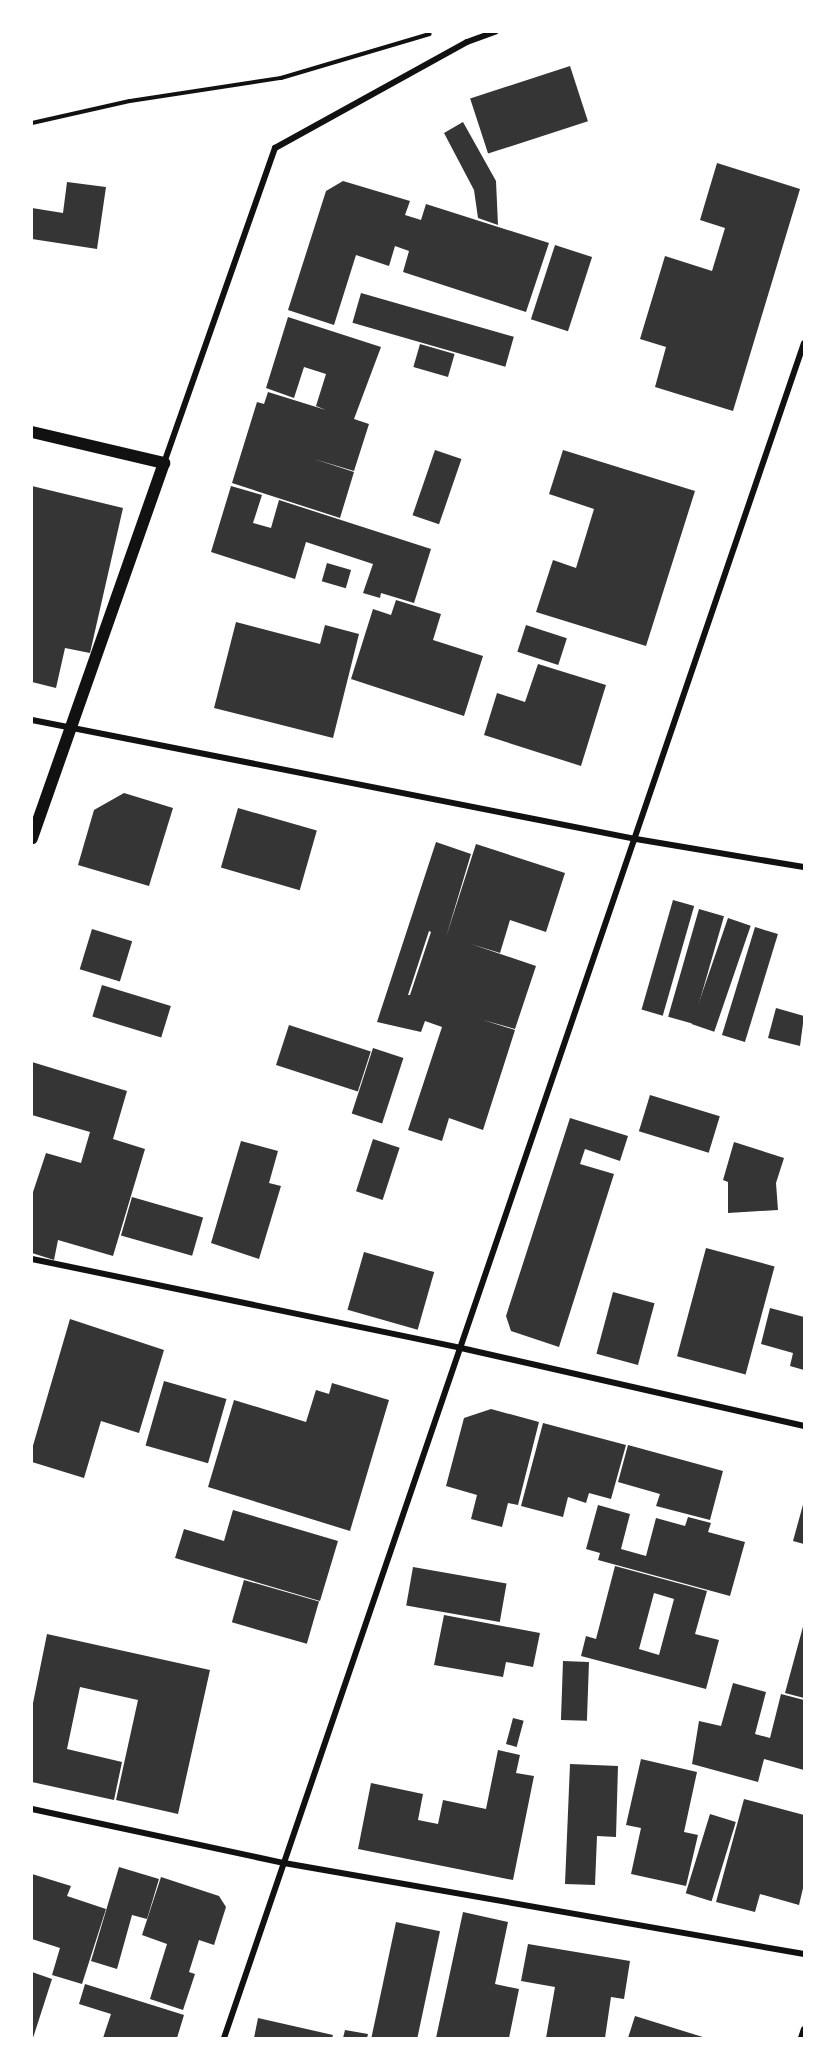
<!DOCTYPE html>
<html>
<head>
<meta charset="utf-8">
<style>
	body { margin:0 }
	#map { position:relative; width:836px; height:2070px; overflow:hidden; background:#fff; font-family:"Fira Sans Condensed",sans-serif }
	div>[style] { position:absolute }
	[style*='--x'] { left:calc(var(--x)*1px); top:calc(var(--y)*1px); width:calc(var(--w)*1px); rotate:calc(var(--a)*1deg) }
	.building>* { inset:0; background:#353535; transform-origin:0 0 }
	.path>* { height:4px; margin:-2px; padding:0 2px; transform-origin:2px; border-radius:2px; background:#111 }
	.minor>* { height:6px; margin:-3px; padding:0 3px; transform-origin:3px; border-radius:3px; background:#111 }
	.secondary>* { height:12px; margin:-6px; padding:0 6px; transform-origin:6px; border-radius:6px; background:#111 }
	span { translate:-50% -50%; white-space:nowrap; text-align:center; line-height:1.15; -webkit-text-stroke:4.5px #fff; paint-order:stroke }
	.frame { position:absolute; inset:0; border:33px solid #fff; pointer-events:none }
</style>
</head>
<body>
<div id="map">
	<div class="building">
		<i style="left:570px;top:66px;width:58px;height:105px;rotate:72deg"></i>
		<i style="clip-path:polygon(463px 122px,496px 181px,498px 225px,478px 218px,474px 190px,444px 133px)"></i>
		<i style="clip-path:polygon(717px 163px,800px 189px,733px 411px,655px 387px,666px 347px,640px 339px,665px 256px,712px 271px,725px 228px,700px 220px)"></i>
		<i style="clip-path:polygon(343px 181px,410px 201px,405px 215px,421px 220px,426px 204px,549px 243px,526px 312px,403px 272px,409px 251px,395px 246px,389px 266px,356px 255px,334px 325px,288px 310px,326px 191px)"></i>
		<i style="clip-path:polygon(67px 182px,106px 187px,97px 249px,32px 239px,32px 208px,63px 213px)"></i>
		<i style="left:555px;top:245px;width:39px;height:78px;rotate:18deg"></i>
		<i style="left:361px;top:293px;width:159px;height:31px;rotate:16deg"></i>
		<i style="clip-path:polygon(288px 317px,381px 347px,354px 419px,369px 424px,354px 471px,314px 459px,354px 472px,340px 518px,232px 483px,257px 402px,264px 404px,268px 392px,326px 410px,316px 406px,326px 374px,304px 367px,294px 398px,266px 388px)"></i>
		<i style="left:420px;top:344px;width:36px;height:24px;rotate:16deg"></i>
		<i style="left:435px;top:450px;width:28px;height:69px;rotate:19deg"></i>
		<i style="clip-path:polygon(563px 450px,695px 491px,646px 646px,536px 612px,553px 560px,576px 568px,594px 509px,549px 494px)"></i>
		<i style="clip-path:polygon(32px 486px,123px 508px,90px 653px,65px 648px,56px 688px,32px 682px)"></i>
		<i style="clip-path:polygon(231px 486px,262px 495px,253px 523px,271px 528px,279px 500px,431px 549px,414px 603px,381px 593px,380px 598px,363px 593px,373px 564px,306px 542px,295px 579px,211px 552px)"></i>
		<i style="left:327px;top:563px;width:25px;height:19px;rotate:16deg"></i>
		<i style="clip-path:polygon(396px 600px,441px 614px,433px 640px,483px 656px,464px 716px,351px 679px,373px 609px,391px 615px)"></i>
		<i style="clip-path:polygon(236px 622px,320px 644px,325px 625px,359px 634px,333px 738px,214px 708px)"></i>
		<i style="left:526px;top:625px;width:43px;height:28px;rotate:18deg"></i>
		<i style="clip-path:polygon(538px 664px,606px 685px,581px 766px,484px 735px,497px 693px,525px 702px)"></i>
		<i style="clip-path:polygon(124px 793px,173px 808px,149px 886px,78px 865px,94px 810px)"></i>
		<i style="left:238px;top:808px;width:82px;height:62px;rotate:16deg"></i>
		<i style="clip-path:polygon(evenodd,436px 842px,471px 854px,446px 937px,476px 844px,565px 873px,546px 932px,510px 920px,500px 953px,471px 944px,536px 966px,515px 1029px,483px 1020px,515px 1030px,483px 1130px,449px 1118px,442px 1141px,408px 1130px,442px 1027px,425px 1021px,421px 1032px,377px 1022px,436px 842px,429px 931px,431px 932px,410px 995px,408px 995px,429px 931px)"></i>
		<i style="left:673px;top:900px;width:22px;height:114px;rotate:16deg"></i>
		<i style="left:699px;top:909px;width:26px;height:112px;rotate:16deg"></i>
		<i style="left:728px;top:918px;width:24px;height:112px;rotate:19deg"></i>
		<i style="left:755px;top:927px;width:24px;height:113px;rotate:17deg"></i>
		<i style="left:92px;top:929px;width:42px;height:42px;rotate:17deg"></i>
		<i style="left:102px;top:985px;width:72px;height:33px;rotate:17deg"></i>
		<i style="clip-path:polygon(776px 1008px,804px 1016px,800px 1046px,768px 1038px)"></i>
		<i style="left:289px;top:1025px;width:86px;height:42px;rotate:18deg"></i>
		<i style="left:373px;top:1048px;width:32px;height:69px;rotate:18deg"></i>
		<i style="clip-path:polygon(32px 1062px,127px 1091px,113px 1139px,145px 1149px,113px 1256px,58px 1240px,54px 1260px,32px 1253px,32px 1195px,46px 1153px,81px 1163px,90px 1132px,32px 1115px)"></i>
		<i style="left:650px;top:1095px;width:73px;height:38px;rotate:17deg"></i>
		<i style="clip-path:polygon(570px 1118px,628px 1136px,620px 1161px,585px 1149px,580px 1164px,614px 1174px,559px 1347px,511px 1331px,506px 1316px)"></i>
		<i style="left:373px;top:1139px;width:28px;height:55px;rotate:18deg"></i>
		<i style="clip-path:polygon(241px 1141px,278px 1151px,269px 1183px,281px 1186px,259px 1259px,211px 1243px)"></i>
		<i style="clip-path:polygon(734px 1142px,784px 1158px,776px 1183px,778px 1210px,728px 1213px,728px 1182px,723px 1180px)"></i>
		<i style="left:132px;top:1197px;width:74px;height:40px;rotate:16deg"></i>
		<i style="left:706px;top:1248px;width:71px;height:112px;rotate:15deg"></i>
		<i style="left:364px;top:1252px;width:73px;height:60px;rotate:16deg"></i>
		<i style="left:613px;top:1292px;width:43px;height:64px;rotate:15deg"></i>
		<i style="clip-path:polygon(770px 1308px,804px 1317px,804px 1370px,790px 1366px,793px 1353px,761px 1344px)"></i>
		<i style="clip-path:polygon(70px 1319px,164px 1350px,139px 1433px,101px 1421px,84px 1478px,32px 1462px,32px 1449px)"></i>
		<i style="left:164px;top:1381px;width:65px;height:67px;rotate:16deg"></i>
		<i style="clip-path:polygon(332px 1383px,389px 1400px,350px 1531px,208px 1487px,234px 1400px,306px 1422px,316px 1390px,329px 1394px)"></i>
		<i style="clip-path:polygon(491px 1409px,539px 1422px,518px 1505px,508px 1503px,502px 1527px,471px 1519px,477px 1495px,446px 1486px,464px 1418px)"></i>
		<i style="clip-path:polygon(543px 1423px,626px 1445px,611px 1499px,589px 1493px,586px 1503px,568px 1497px,563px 1517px,521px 1506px)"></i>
		<i style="clip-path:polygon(628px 1445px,723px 1471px,710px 1520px,656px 1506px,660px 1494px,618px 1482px)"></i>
		<i style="clip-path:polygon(804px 1501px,804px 1544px,793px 1541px)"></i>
		<i style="clip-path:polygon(598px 1505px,630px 1514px,621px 1549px,646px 1556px,656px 1518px,685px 1526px,688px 1517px,711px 1523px,708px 1532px,745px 1542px,730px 1596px,598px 1560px,600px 1553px,586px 1549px)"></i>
		<i style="clip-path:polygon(233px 1510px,338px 1541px,320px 1601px,175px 1558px,184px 1529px,224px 1541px)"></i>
		<i style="clip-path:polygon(evenodd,615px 1566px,707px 1591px,695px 1634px,719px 1640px,706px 1689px,581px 1656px,586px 1636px,596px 1639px,615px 1566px,654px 1593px,674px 1599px,659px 1655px,639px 1649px,654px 1593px)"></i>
		<i style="left:413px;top:1567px;width:95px;height:39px;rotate:10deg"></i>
		<i style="left:244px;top:1580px;width:78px;height:44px;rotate:16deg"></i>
		<i style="clip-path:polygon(444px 1615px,540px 1633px,533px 1667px,506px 1662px,503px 1677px,434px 1665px)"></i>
		<i style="clip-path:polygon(804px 1623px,804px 1698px,785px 1693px)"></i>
		<i style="clip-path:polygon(47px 1634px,210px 1670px,178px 1814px,116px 1800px,138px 1700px,80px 1687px,67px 1749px,122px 1762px,114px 1800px,32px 1782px,32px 1708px)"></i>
		<i style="left:563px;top:1661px;width:26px;height:59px;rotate:2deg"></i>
		<i style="clip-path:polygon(733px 1683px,766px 1692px,755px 1734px,770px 1738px,781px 1694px,804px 1700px,804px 1770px,764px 1759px,758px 1782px,692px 1764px,699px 1721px,721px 1726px)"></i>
		<i style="left:513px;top:1718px;width:11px;height:27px;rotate:15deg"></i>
		<i style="clip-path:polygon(498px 1750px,520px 1755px,516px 1773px,534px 1776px,513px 1880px,358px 1849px,371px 1783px,423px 1794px,418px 1820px,438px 1824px,443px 1800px,486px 1809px)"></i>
		<i style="clip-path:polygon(641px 1759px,697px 1772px,684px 1832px,698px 1835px,686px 1886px,631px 1874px,641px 1828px,626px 1825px)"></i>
		<i style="clip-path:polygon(570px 1764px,618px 1766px,616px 1837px,597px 1836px,595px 1885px,565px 1884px)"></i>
		<i style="clip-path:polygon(744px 1799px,804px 1815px,804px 1884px,799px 1905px,760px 1894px,755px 1912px,716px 1902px)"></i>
		<i style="left:710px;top:1814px;width:27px;height:83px;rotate:17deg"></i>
		<i style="clip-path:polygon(119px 1867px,159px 1879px,147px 1919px,132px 1915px,117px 1969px,91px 1961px)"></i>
		<i style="clip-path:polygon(32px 1874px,71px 1886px,67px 1896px,106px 1909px,82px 1984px,52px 1975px,60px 1948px,32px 1939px)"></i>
		<i style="clip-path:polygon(161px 1877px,219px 1896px,226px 1907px,214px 1945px,199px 1940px,189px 1972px,195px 1974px,183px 2010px,150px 1999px,167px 1944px,142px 1935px)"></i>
		<i style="clip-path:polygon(463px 1912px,508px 1922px,495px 1984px,519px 1989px,509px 2038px,436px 2038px)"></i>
		<i style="left:396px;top:1922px;width:45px;height:118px;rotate:12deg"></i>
		<i style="clip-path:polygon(528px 1944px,630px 1961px,624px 1999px,611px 1997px,605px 2038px,546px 2038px,555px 1987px,521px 1981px)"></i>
		<i style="clip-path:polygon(32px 1972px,52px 1979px,33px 2038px,32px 2038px)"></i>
		<i style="clip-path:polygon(85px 1984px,184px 2015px,177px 2038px,103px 2038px,111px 2014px,79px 2004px)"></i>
		<i style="clip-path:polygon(635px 2016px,706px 2038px,628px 2038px)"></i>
		<i style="clip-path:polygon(258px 2018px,333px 2035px,332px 2038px,254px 2038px)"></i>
		<i style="clip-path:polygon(345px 2030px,368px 2034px,367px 2038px,343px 2038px)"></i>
	</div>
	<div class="path">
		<i style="--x:32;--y:123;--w:100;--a:-12.7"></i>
		<i style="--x:130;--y:101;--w:153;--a:-8.7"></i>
		<i style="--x:281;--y:78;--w:155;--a:-16.5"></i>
	</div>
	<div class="minor">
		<i style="--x:164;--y:463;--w:334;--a:-70.6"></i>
		<i style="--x:275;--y:148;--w:219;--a:-28.9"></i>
		<i style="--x:467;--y:42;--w:30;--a:-20"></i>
		<i style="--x:32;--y:720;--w:616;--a:11.15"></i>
		<i style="--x:636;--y:839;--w:170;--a:9.5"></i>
		<i style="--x:32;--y:1259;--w:438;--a:11.7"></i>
		<i style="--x:461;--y:1348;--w:352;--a:12.8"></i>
		<i style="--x:32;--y:1809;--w:258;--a:12.1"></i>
		<i style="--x:284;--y:1863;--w:528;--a:9.93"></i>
		<i style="--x:224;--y:2038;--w:1791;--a:-71.11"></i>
		<i style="--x:801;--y:2038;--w:9;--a:-72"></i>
	</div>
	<div class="secondary">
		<i style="--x:32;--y:432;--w:136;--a:13.2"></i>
		<i style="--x:164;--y:463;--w:398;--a:109.4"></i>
	</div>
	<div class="frame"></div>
</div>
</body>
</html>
